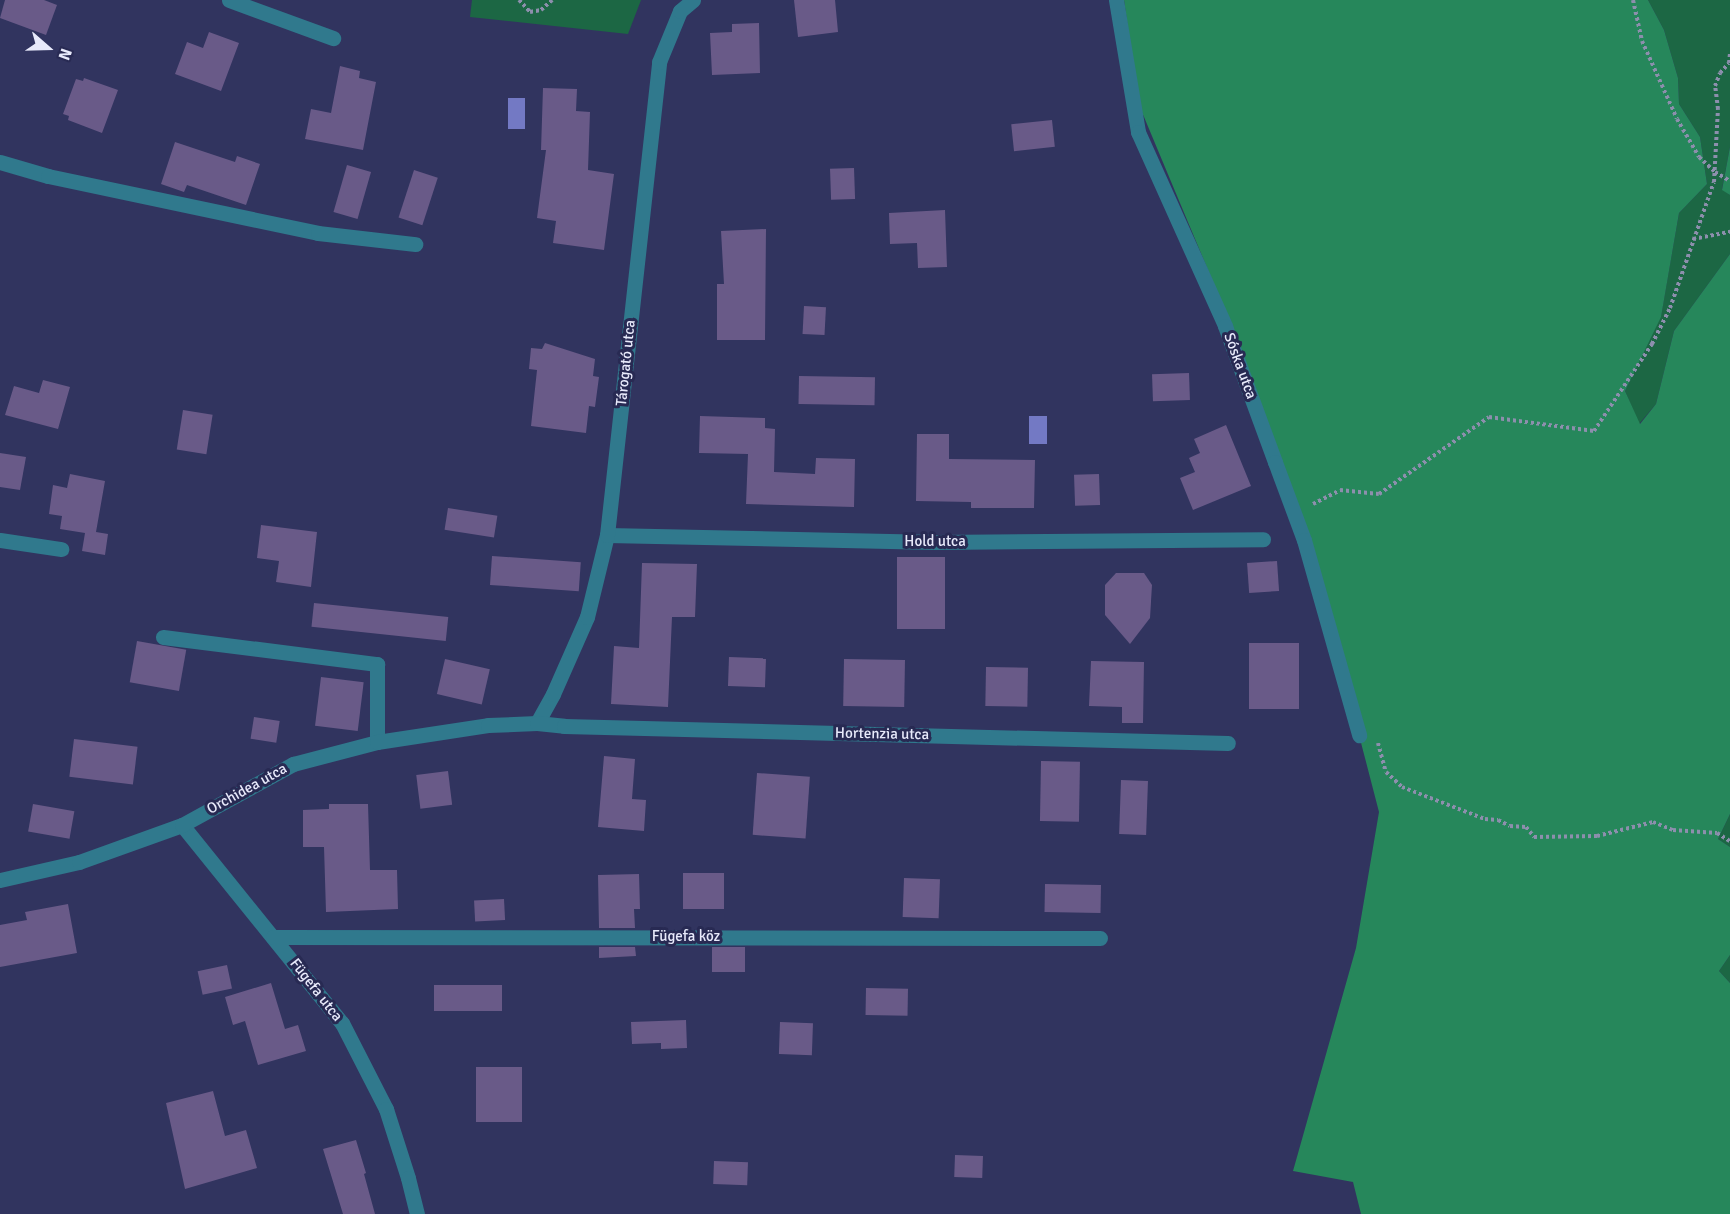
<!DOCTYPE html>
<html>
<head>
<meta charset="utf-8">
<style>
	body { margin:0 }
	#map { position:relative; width:1730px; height:1214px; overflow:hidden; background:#31345f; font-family:Signika,sans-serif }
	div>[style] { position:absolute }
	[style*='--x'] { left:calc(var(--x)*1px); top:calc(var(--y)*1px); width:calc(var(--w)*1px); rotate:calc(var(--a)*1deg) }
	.green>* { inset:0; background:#1c6744 }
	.forest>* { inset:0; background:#26875b }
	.water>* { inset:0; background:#7379c4; transform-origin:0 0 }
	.building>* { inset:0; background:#695a88; transform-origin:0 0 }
	.path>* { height:4px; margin-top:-2px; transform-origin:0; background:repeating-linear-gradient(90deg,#8d8fad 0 3px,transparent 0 6px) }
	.minor>* { height:15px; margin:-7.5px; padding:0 7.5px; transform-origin:7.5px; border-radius:7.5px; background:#30798d }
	span { translate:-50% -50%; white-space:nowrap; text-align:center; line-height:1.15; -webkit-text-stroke:6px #282a53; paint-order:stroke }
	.street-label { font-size:15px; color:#e8eafb }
	.north { position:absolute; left:18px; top:18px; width:60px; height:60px; -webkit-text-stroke:4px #282a53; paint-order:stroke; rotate:110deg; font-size:16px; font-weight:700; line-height:24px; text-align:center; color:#e8eafb }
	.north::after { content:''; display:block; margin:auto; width:21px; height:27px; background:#e8eafb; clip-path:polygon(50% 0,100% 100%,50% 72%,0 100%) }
</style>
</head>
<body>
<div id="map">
	<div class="green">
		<i style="clip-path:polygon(472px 0,641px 0,628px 34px,470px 17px)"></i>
		<i style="clip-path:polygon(1648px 0,1730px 0,1730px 147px,1722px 189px,1730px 195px,1730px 254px,1674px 331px,1656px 404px,1639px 424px,1625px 391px,1661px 316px,1679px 213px,1707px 184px,1700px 137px,1679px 104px,1678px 78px,1664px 30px)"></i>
		<i style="clip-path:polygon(1730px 814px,1730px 847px,1718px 839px)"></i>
		<i style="clip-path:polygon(1730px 955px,1730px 983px,1719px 971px)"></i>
	</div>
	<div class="forest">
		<i style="clip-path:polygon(1124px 0,1648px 0,1664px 30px,1678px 78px,1679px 104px,1700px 137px,1707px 184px,1679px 213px,1661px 317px,1625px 391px,1640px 424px,1656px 404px,1674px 331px,1730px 254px,1730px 814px,1718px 839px,1730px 847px,1730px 955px,1719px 971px,1730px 983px,1730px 1214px,1361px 1214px,1353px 1182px,1293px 1171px,1356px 948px,1379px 812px,1359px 735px,1236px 337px,1139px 105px)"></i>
		<i style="clip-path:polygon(1730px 147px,1730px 195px,1722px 190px)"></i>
	</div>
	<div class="water">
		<i style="left:508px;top:98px;width:17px;height:31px"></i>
		<i style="left:1029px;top:416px;width:18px;height:28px"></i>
	</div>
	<div class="building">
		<i style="clip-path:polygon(5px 0,44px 0,57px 5px,46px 35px,0 18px)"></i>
		<i style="clip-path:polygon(794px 0,835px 0,838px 32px,798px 37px)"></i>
		<i style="clip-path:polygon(759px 23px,760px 73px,712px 75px,710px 33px,732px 32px,732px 24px)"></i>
		<i style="clip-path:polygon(209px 32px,239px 43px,221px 91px,175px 74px,187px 42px,203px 48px)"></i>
		<i style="clip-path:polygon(340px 66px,360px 71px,359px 78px,376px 82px,363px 150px,305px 139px,311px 109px,331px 113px)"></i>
		<i style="clip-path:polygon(84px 78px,118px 90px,102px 133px,68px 120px,69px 116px,63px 114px,76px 79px,83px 81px)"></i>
		<i style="clip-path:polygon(543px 88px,577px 89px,576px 111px,590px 112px,588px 170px,614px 174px,604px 250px,553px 243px,556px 221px,537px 218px,546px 150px,541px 150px)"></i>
		<i style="left:1052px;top:120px;width:27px;height:41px;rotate:84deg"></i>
		<i style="clip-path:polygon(175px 142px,235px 162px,237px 156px,260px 164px,246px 205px,187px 185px,184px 192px,161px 184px)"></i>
		<i style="left:347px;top:165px;width:25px;height:49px;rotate:16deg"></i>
		<i style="left:854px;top:168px;width:31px;height:24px;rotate:88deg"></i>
		<i style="left:414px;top:170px;width:25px;height:50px;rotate:18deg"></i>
		<i style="clip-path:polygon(945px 210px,947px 267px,918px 268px,917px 243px,890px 244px,889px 213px)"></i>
		<i style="clip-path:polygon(766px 229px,765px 340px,717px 340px,717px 284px,724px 284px,721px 231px)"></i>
		<i style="left:804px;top:306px;width:22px;height:28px;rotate:3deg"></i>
		<i style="clip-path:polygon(545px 343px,595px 359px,593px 376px,599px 377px,595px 407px,589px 406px,586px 433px,531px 426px,537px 370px,529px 369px,531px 348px,542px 349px)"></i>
		<i style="left:1189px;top:373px;width:27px;height:37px;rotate:88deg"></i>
		<i style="left:799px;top:376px;width:76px;height:28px;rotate:1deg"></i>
		<i style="clip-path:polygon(43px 380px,70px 387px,58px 429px,5px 415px,14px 386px,39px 393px)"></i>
		<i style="left:183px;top:410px;width:30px;height:40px;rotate:9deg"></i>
		<i style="clip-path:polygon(700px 416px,765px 418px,765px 428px,775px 429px,774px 472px,815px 474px,816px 458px,855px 459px,854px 507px,746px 504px,748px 454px,699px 453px)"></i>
		<i style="clip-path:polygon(1226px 425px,1251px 486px,1193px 510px,1180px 478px,1195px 472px,1189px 458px,1200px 453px,1194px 439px)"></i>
		<i style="clip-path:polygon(917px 434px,949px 434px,949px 459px,1035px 460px,1034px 508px,971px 508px,971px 502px,916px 501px)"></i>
		<i style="clip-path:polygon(0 453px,26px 457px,20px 490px,0 487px)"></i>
		<i style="clip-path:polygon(70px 474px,105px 481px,96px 532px,108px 534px,105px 555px,82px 551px,85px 533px,60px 529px,62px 516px,49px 514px,53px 485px,67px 488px)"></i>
		<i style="left:1099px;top:474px;width:31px;height:25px;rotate:88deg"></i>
		<i style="left:448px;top:508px;width:50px;height:22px;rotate:9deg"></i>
		<i style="clip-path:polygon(261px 525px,317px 532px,311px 587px,276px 582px,279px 561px,257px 558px)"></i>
		<i style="left:492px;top:556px;width:89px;height:29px;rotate:4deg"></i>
		<i style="left:897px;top:557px;width:48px;height:72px"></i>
		<i style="left:1277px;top:561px;width:30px;height:30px;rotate:86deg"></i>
		<i style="clip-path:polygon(642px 563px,697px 564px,695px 617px,672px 617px,668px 707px,611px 704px,614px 646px,639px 648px)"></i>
		<i style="clip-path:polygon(1116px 573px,1144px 573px,1152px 585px,1150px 618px,1130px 644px,1105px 615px,1105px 585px)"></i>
		<i style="left:314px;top:603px;width:135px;height:24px;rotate:6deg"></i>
		<i style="left:137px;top:641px;width:50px;height:42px;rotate:10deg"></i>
		<i style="left:1299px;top:643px;width:66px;height:50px;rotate:90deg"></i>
		<i style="left:729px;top:657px;width:37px;height:29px;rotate:2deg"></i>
		<i style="left:445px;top:659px;width:46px;height:36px;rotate:13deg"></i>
		<i style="left:844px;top:659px;width:61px;height:47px;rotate:1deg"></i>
		<i style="clip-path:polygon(1091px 661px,1144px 662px,1143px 723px,1122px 723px,1122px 707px,1089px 706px)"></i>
		<i style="left:986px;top:667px;width:42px;height:39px;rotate:1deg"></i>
		<i style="left:321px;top:677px;width:43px;height:49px;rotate:7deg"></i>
		<i style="left:254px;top:717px;width:26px;height:22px;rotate:9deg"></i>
		<i style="left:74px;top:739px;width:64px;height:38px;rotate:7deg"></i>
		<i style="clip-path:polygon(604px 756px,635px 759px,632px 799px,646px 800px,644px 831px,598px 827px)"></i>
		<i style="left:1041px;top:761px;width:39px;height:60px;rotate:1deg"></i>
		<i style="left:448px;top:771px;width:34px;height:32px;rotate:83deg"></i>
		<i style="left:757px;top:773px;width:53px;height:62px;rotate:4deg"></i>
		<i style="left:1121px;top:780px;width:27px;height:54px;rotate:2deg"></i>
		<i style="left:33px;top:804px;width:42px;height:28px;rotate:10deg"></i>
		<i style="clip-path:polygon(329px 804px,368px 804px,370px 870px,397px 870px,398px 909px,326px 912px,324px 847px,303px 847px,303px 810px,329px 809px)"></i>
		<i style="left:683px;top:873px;width:41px;height:36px"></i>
		<i style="clip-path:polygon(639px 874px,640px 909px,634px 909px,635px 928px,599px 928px,598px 875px)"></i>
		<i style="left:904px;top:878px;width:36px;height:39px;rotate:2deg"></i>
		<i style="left:1045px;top:884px;width:56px;height:28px;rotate:1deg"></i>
		<i style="left:504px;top:899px;width:21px;height:30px;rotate:87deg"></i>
		<i style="clip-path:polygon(68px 904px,77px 953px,0 967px,0 925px,27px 920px,25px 912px)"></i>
		<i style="clip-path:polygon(599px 947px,635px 947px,636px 956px,599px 958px)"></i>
		<i style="left:712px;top:947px;width:33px;height:25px"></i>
		<i style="left:227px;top:965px;width:24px;height:30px;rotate:78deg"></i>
		<i style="clip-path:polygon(271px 983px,285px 1029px,298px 1025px,306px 1051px,258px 1065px,245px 1021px,233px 1025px,225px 997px)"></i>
		<i style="left:434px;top:985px;width:68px;height:26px"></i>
		<i style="left:866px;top:988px;width:42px;height:27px;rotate:1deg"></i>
		<i style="clip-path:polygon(686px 1020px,687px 1048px,661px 1049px,661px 1043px,632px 1044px,631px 1022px)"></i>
		<i style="left:780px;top:1022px;width:33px;height:32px;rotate:2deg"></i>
		<i style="left:476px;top:1067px;width:46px;height:55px"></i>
		<i style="clip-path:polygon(213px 1091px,225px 1136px,246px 1130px,257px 1168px,185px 1189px,166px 1103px)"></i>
		<i style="clip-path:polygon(356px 1140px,366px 1173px,364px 1174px,375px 1214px,343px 1214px,323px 1149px)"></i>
		<i style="left:955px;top:1155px;width:28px;height:22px;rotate:2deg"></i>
		<i style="left:714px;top:1161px;width:34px;height:23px;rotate:2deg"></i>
	</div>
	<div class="path">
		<i style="--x:519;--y:0;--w:16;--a:47"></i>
		<i style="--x:530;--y:12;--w:11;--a:-10"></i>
		<i style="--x:541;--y:10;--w:15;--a:-42"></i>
		<i style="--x:1633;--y:0;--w:42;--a:77.6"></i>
		<i style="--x:1642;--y:41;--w:85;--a:65.8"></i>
		<i style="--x:1677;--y:119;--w:44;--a:59.9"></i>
		<i style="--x:1699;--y:157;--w:22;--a:43"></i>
		<i style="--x:1715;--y:172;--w:17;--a:31"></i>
		<i style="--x:1693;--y:239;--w:38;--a:-11"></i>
		<i style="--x:1313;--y:504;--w:30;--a:-27"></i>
		<i style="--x:1340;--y:490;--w:39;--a:6"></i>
		<i style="--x:1379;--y:494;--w:134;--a:-35"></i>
		<i style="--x:1489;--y:417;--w:106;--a:7.6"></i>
		<i style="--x:1594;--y:431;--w:105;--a:-56.3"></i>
		<i style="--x:1652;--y:344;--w:40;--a:-63.4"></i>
		<i style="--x:1670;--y:308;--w:133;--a:-70.8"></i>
		<i style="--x:1714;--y:182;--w:73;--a:-86.9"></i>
		<i style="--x:1718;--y:109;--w:23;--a:-97"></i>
		<i style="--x:1715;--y:86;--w:14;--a:-69"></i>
		<i style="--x:1720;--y:73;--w:13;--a:-48"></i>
		<i style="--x:1729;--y:63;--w:9;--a:-84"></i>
		<i style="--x:1378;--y:743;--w:30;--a:75"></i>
		<i style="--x:1386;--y:772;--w:22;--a:43"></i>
		<i style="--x:1402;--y:787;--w:89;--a:21.1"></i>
		<i style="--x:1485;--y:819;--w:13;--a:4"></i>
		<i style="--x:1498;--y:820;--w:13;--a:27"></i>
		<i style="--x:1510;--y:826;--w:16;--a:4"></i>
		<i style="--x:1526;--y:827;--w:13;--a:51"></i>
		<i style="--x:1534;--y:837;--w:63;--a:-0.9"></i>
		<i style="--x:1597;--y:836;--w:58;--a:-14"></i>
		<i style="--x:1653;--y:822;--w:22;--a:22"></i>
		<i style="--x:1673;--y:830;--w:44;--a:3.9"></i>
		<i style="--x:1717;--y:833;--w:15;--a:32"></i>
	</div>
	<div class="minor">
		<i style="--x:229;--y:0;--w:111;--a:20.1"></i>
		<i style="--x:1116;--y:0;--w:134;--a:80.5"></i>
		<i style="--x:1138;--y:132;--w:213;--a:65.8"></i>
		<i style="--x:1225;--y:326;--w:145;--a:69.8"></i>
		<i style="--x:1275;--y:462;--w:83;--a:69.6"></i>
		<i style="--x:1304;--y:540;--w:203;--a:74.2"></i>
		<i style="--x:0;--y:162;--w:50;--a:16.3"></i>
		<i style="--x:48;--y:176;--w:276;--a:11.9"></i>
		<i style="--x:318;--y:233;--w:98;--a:6.5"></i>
		<i style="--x:607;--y:535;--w:329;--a:1.2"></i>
		<i style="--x:936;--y:542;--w:327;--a:-0.5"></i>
		<i style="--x:0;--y:540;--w:62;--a:8.4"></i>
		<i style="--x:163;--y:637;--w:216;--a:7.2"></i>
		<i style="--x:377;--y:664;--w:78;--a:90"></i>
		<i style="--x:537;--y:723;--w:33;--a:-61"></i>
		<i style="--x:553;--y:694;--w:84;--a:-66.2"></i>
		<i style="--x:587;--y:617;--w:84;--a:-76.3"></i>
		<i style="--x:607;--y:535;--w:476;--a:-83.7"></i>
		<i style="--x:659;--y:62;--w:55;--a:-67.6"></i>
		<i style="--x:680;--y:11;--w:17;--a:-40"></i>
		<i style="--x:182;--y:825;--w:255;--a:51.1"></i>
		<i style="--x:342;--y:1023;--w:97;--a:62.9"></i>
		<i style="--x:386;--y:1109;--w:72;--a:72.3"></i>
		<i style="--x:408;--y:1178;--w:37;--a:76"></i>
		<i style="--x:0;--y:880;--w:81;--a:-12.8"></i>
		<i style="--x:79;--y:862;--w:109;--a:-19.8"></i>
		<i style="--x:182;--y:825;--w:127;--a:-28.8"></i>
		<i style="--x:293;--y:764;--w:87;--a:-14.7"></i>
		<i style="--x:377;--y:742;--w:112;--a:-8.7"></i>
		<i style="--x:488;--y:725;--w:49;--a:-2.3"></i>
		<i style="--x:537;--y:723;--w:27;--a:6"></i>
		<i style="--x:564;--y:726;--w:664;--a:1.47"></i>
		<i style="--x:273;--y:937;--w:827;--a:0.07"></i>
	</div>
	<div class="street-label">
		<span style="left:626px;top:363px;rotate:-84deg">Tárogató utca</span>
		<span style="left:1240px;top:366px;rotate:70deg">Sóska utca</span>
		<span style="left:935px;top:542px">Hold utca</span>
		<span style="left:882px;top:734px;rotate:1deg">Hortenzia utca</span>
		<span style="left:247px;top:789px;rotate:-29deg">Orchidea utca</span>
		<span style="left:686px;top:937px">Fügefa köz</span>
		<span style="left:316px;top:990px;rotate:52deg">Fügefa utca</span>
	</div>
	<div class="north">N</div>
</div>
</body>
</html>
